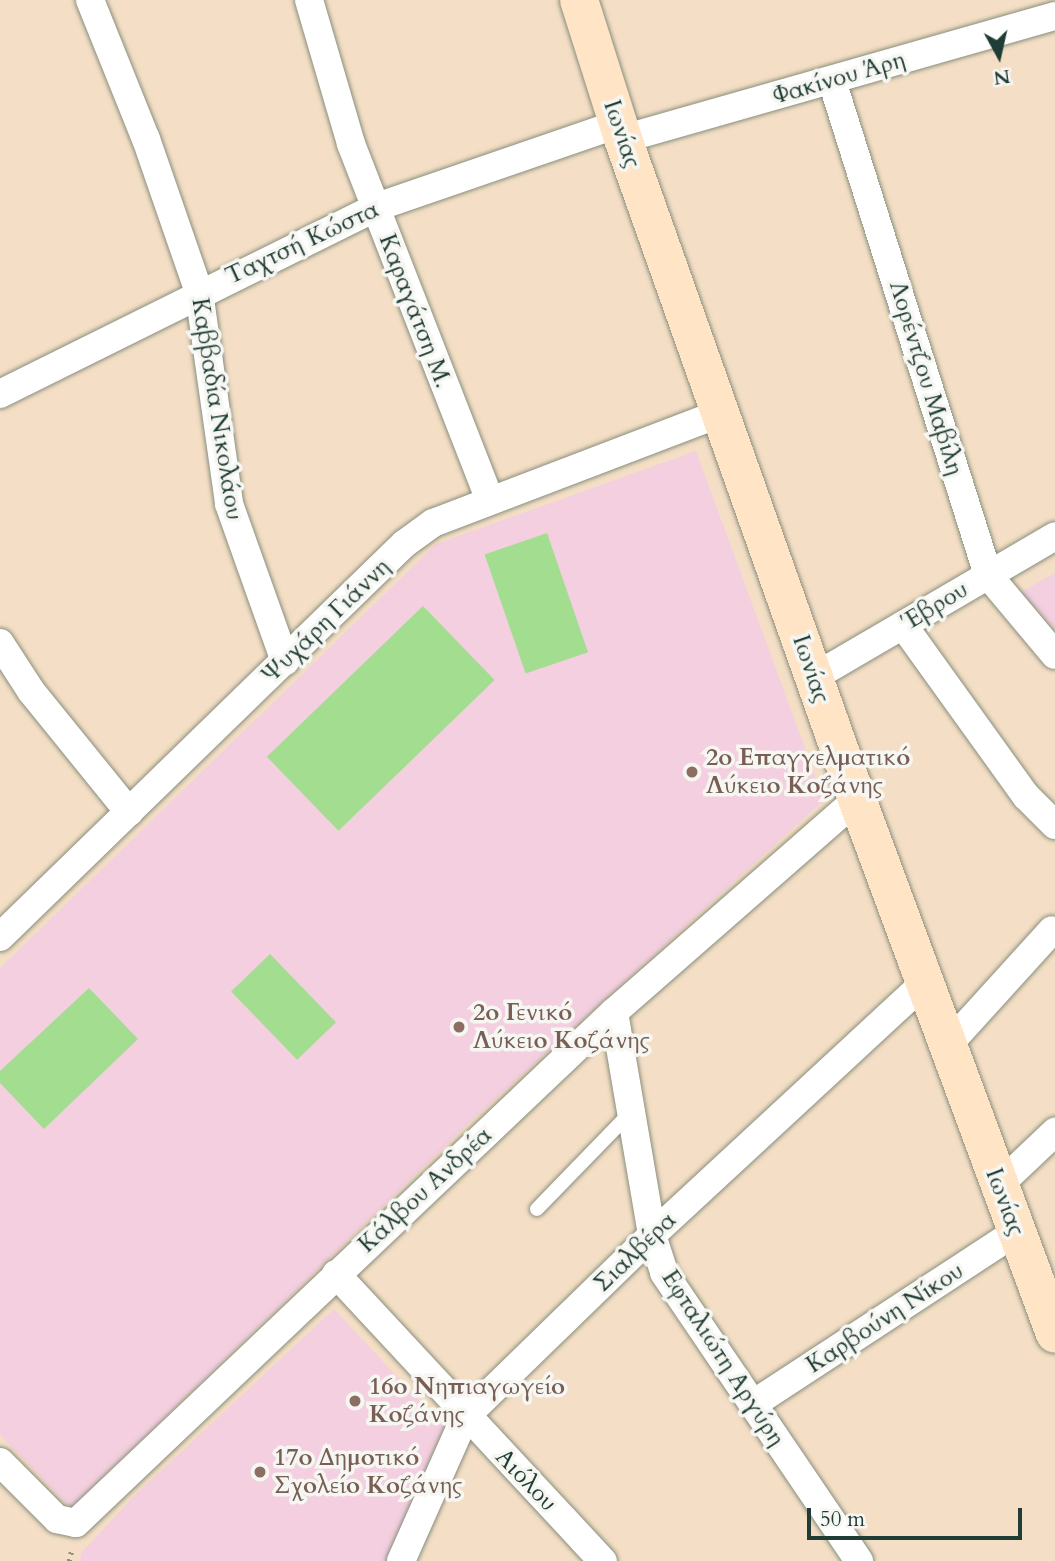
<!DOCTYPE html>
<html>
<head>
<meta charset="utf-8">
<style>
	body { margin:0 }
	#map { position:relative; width:1055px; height:1561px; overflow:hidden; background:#f4dfc6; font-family:Cardo,serif }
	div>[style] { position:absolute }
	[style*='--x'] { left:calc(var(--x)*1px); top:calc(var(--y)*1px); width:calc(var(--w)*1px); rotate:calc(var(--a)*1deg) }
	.built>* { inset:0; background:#f3cfdf }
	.green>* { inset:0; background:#a2dd90; transform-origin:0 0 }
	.path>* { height:4.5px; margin-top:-2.25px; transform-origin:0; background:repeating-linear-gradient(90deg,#8a8e7d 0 2px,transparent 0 7px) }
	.roads { filter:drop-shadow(0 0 2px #8a8e7d) drop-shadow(0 0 2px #8a8e7d) }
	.lane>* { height:14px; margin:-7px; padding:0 7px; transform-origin:7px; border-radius:7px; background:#fff }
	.street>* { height:28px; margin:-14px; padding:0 14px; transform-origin:14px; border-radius:14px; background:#fff }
	.secondary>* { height:38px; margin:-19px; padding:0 19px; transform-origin:19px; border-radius:19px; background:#ffe4c6 }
	.dots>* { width:19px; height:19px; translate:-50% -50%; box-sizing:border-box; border:4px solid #f6f6f2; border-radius:50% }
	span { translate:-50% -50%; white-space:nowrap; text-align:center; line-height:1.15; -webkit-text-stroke:7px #f6f6f2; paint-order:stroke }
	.street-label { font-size:24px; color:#1f3d34 }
	.education-label { font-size:24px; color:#785e54; font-weight:700 }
	.left { translate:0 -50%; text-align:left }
	.north { position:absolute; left:964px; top:21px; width:70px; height:70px; -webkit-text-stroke:5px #f6f6f2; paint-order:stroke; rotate:172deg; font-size:19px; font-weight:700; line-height:28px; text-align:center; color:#1f3d34 }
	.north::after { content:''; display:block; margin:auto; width:24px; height:32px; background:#1f3d34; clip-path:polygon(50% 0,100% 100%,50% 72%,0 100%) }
	.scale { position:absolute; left:807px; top:1508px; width:215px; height:32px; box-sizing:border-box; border:4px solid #1f3d34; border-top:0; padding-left:9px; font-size:21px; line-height:24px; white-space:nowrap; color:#1f3d34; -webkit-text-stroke:5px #f6f6f2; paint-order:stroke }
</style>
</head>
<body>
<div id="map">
	<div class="built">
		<i style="clip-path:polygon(696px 451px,824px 800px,468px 1124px,71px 1508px,0 1435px,0 968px,436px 544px)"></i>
		<i style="clip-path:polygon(1055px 573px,1055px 629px,1021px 592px)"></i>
		<i style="clip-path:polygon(334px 1309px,444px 1427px,391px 1561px,80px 1561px,81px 1553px,135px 1495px)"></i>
	</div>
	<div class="green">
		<i style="left:547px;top:533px;width:126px;height:66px;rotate:71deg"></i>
		<i style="left:423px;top:606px;width:103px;height:217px;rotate:46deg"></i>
		<i style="left:270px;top:954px;width:95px;height:54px;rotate:46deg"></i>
		<i style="clip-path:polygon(89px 988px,138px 1039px,44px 1129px,0 1083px,0 1071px)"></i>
	</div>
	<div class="path">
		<i style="--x:69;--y:1561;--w:13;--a:-77"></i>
	</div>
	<div class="roads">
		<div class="lane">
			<i style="--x:537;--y:1209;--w:134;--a:-45.9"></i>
		</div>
		<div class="street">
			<i style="--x:90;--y:0;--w:150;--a:68.1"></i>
			<i style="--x:146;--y:139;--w:162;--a:70.9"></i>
			<i style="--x:199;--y:292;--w:214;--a:81.9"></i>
			<i style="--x:229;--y:504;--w:167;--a:70.4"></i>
			<i style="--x:309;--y:0;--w:150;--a:73.7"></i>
			<i style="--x:351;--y:144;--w:382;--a:68.7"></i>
			<i style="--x:832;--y:81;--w:518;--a:72.47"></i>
			<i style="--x:988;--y:575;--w:104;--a:50.1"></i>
			<i style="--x:623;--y:139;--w:449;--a:-15.9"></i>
			<i style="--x:0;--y:394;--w:418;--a:-26.4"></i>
			<i style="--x:374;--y:208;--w:258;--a:-19"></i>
			<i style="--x:903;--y:625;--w:211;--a:54.3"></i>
			<i style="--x:1026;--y:796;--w:41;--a:45"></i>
			<i style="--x:0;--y:643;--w:57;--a:57.1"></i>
			<i style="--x:31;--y:691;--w:156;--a:51"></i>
			<i style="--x:814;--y:677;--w:279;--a:-30.3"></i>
			<i style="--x:0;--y:937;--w:564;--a:-44.21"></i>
			<i style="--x:404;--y:544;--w:36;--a:-36"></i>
			<i style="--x:433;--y:523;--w:308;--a:-20.9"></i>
			<i style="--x:614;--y:1012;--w:226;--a:80.3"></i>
			<i style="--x:652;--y:1235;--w:40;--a:72"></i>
			<i style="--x:664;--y:1273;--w:348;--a:55.9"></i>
			<i style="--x:947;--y:1046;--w:156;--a:-47.8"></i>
			<i style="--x:998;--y:1186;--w:79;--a:-43.5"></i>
			<i style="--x:336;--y:1274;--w:392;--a:47.1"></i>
			<i style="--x:753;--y:1404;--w:314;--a:-33.2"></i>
			<i style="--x:0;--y:1462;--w:81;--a:45"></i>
			<i style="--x:57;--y:1519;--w:19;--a:12"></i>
			<i style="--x:76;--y:1523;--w:742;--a:-43.53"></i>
			<i style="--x:614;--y:1012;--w:323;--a:-41.2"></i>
			<i style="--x:401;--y:1561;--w:158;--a:-66"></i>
			<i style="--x:465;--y:1417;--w:261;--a:-44.2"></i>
			<i style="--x:652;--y:1235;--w:371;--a:-42.8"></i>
		</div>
		<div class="secondary">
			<i style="--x:579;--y:0;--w:146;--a:72.4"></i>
			<i style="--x:623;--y:139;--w:700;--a:70.48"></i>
			<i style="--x:857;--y:799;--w:570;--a:69.69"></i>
		</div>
	</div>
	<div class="dots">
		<i style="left:692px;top:772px;background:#8d6e63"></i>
		<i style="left:459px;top:1027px;background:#8d6e63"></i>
		<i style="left:355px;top:1401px;background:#8d6e63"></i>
		<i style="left:260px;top:1472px;background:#8d6e63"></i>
	</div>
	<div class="street-label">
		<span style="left:839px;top:78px;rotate:-16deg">Φακίνου Άρη</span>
		<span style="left:622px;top:134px;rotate:71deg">Ιωνίας</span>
		<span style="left:302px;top:243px;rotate:-25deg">Ταχτσή Κώστα</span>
		<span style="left:415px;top:311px;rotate:69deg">Καραγάτση Μ.</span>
		<span style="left:926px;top:378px;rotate:73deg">Λορέντζου Μαβίλη</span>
		<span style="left:217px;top:409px;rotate:81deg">Καββαδία Νικολάου</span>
		<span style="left:935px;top:606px;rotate:-31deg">Έβρου</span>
		<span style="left:326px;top:621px;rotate:-44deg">Ψυχάρη Γιάννη</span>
		<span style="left:811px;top:669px;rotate:71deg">Ιωνίας</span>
		<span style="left:425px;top:1190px;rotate:-43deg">Κάλβου Ανδρέα</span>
		<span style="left:1005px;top:1202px;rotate:69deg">Ιωνίας</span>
		<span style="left:635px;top:1252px;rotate:-44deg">Σιαλβέρα</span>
		<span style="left:885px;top:1318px;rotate:-33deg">Καρβούνη Νίκου</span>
		<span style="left:723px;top:1358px;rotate:57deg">Εφταλιώτη Αργύρη</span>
		<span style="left:526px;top:1480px;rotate:46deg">Αιόλου</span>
	</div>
	<div class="education-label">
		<span class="left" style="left:706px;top:772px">2ο Επαγγελματικό<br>Λύκειο Κοζάνης</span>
		<span class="left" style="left:473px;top:1027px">2ο Γενικό<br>Λύκειο Κοζάνης</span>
		<span class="left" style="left:369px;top:1401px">16ο Νηπιαγωγείο<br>Κοζάνης</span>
		<span class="left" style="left:274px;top:1472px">17ο Δημοτικό<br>Σχολείο Κοζάνης</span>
	</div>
	<div class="north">N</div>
	<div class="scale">50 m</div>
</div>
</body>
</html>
